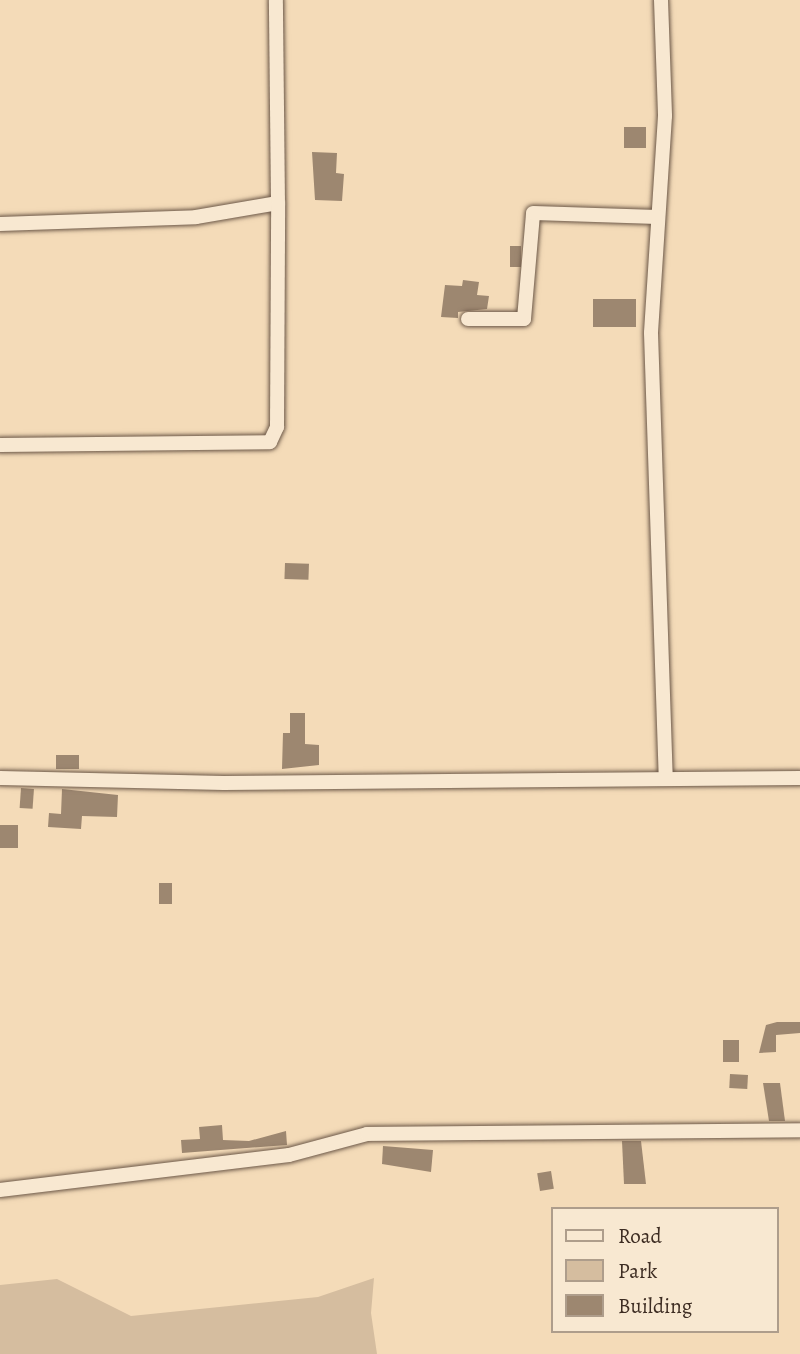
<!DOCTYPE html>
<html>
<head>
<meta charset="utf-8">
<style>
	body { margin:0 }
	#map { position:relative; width:800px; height:1354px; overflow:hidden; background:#f4dbb8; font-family:Alegreya,serif }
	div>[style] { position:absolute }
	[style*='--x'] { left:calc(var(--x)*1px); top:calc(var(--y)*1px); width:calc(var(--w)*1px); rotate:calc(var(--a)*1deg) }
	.green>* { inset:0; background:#d5bd9f }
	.building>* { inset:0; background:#9d8770; transform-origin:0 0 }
	.roads { filter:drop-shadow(0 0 2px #6c5848) drop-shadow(0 0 2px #6c5848) }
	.street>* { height:14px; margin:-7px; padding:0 7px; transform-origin:7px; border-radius:7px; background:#f8e8d1 }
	span { translate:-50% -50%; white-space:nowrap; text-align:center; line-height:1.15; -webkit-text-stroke:6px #f8e8d1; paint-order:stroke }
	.legend { position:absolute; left:551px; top:1207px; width:228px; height:126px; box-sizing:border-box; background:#f8e8d1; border:2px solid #ae9d8b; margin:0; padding:9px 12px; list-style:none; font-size:21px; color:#3e2d23 }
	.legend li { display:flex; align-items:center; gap:14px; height:35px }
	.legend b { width:35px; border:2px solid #ae9d8b }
</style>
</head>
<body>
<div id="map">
	<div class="green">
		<i style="clip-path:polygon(374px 1278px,371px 1313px,377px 1354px,0 1354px,0 1285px,57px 1279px,131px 1316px,318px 1297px)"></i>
	</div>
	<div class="building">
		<i style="left:624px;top:127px;width:22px;height:21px"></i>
		<i style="clip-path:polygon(312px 152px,337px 153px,336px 173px,344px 174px,342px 201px,315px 200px)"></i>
		<i style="left:510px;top:246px;width:11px;height:21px"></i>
		<i style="clip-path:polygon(463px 280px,479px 282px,477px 295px,489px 296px,487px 309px,458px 312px,458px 318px,441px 317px,445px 285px,462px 286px)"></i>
		<i style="left:593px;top:299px;width:43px;height:28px"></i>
		<i style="left:285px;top:563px;width:24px;height:16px;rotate:2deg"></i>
		<i style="clip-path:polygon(290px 713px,305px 713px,305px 744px,319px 745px,319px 765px,282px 769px,283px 733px,290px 733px)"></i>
		<i style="left:56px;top:755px;width:23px;height:14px"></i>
		<i style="left:21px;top:788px;width:13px;height:20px;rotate:4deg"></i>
		<i style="clip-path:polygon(62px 789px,118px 795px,117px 817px,82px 816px,81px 829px,48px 827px,49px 813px,61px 814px)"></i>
		<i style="left:0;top:825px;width:18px;height:23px"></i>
		<i style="left:159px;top:883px;width:13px;height:21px"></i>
		<i style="clip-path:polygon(777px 1022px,800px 1022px,800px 1033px,776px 1035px,776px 1052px,759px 1053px,766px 1025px)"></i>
		<i style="left:723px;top:1040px;width:16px;height:22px"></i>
		<i style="left:730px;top:1074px;width:18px;height:14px;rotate:3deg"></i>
		<i style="clip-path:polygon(763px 1083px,780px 1083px,785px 1121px,769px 1121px)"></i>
		<i style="clip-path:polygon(222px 1125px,223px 1140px,249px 1141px,286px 1131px,287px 1145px,182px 1153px,181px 1140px,200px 1139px,199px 1127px)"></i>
		<i style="clip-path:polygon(622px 1141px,641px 1141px,646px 1184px,624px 1184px)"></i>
		<i style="clip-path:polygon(383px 1146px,433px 1150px,431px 1172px,382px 1164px)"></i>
		<i style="left:551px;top:1171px;width:18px;height:14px;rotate:81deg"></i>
	</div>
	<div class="roads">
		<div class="street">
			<i style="--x:661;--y:0;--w:116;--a:88"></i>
			<i style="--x:665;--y:116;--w:217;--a:93.7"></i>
			<i style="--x:651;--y:333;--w:445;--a:88.1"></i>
			<i style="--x:0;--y:224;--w:196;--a:-2"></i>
			<i style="--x:196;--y:217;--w:83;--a:-9.7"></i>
			<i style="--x:278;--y:203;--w:203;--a:-90.6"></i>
			<i style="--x:468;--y:319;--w:56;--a:0"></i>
			<i style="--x:524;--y:319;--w:106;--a:-85.1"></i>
			<i style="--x:533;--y:213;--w:125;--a:1.8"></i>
			<i style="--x:0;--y:445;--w:270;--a:-0.6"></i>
			<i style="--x:270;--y:442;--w:17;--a:-65"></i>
			<i style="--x:277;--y:427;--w:224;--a:-89.7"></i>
			<i style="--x:0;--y:778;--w:224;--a:1.3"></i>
			<i style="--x:224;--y:783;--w:576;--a:-0.5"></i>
			<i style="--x:0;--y:1190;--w:291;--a:-6.9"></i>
			<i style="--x:289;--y:1155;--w:81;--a:-15.1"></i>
			<i style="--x:367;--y:1134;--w:433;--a:-0.5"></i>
		</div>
	</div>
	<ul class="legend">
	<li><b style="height:9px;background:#f8e8d1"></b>Road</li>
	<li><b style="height:19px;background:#d5bd9f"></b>Park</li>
	<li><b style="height:19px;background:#9d8770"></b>Building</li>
	</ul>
</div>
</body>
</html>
